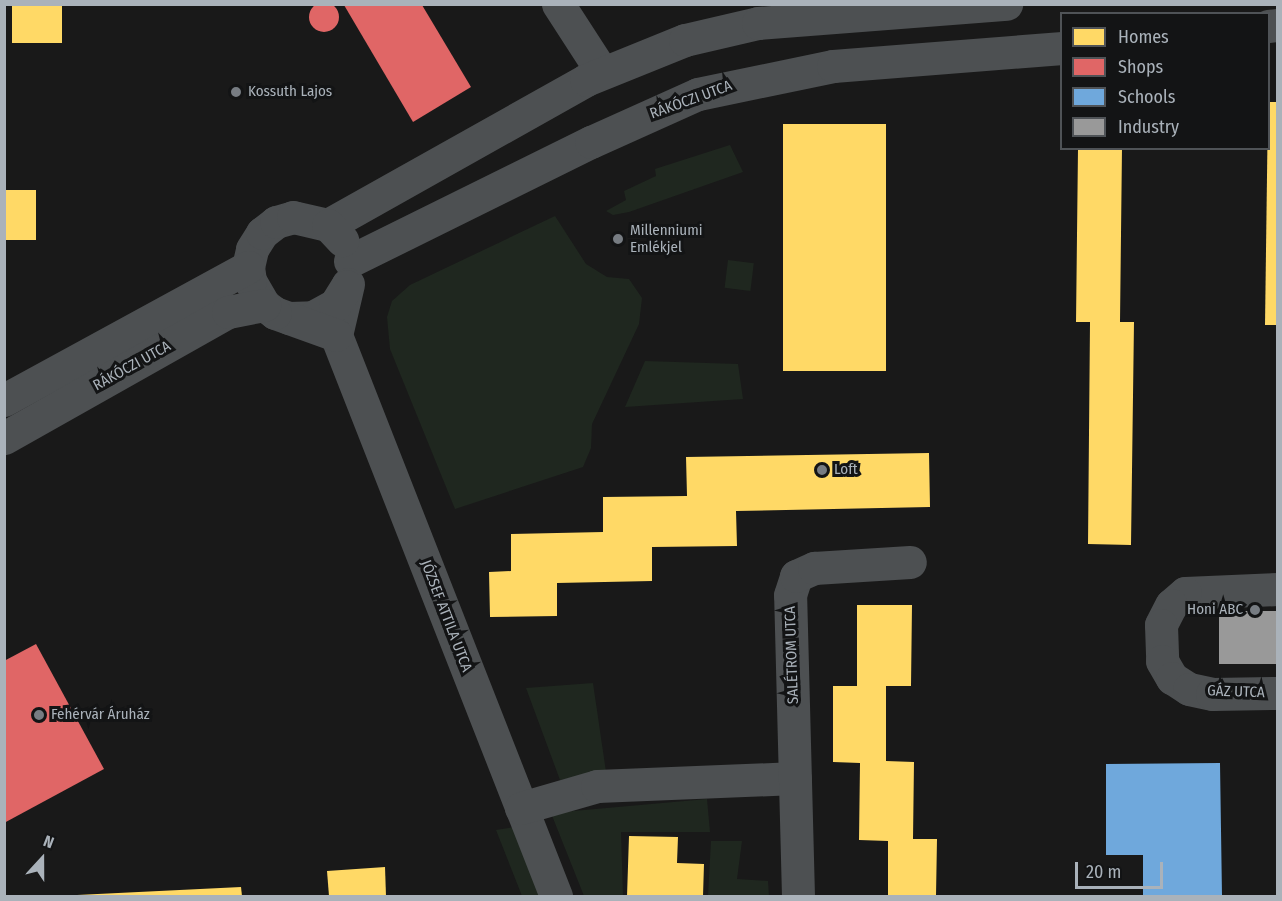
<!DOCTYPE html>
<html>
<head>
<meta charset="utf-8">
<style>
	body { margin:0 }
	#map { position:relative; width:1282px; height:901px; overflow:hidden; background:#191919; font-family:"Fira Sans Condensed",sans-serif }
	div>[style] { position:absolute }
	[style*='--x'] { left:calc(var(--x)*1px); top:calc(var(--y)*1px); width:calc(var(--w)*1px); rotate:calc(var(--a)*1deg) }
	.green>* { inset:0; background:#1f271f; transform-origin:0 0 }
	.homes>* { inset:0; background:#ffd966; transform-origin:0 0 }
	.shops>* { inset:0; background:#e06666 }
	.round { border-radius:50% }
	.schools>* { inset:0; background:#6fa8dc }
	.industry>* { inset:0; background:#999; transform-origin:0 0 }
	.minor>* { height:33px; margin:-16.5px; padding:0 16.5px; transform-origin:16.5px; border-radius:16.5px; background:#4d5052 }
	.dots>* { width:16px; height:16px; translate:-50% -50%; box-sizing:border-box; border:3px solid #131415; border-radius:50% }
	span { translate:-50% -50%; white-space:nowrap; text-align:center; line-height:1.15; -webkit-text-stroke:6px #131415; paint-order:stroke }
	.poi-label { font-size:15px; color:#aab2ba }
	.left { translate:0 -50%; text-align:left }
	.right { translate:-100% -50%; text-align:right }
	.street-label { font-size:15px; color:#aab2ba }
	.frame { position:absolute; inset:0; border:6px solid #aab2ba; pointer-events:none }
	.legend { position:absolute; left:1060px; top:12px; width:210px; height:138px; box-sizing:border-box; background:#131415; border:2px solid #4f5357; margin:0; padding:8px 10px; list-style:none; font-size:18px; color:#aab2ba }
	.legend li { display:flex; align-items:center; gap:12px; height:30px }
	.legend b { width:30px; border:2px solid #4f5357 }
	.north { position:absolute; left:12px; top:829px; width:60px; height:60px; -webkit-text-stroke:4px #131415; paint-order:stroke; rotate:21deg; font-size:16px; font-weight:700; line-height:24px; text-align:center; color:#aab2ba }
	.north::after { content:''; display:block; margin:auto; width:21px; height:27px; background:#aab2ba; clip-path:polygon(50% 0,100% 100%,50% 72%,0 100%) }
	.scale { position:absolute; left:1075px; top:862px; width:88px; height:27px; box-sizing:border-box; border:3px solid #aab2ba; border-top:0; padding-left:8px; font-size:18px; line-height:21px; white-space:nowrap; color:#aab2ba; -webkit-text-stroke:4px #131415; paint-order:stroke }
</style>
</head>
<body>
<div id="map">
	<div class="green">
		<i style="clip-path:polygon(730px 145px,743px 172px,629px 212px,613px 215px,606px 211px,626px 200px,624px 191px,656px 176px,655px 169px)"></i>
		<i style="clip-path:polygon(555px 216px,586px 264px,607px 277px,629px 279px,642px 298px,639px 324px,592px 424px,591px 448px,583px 467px,455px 509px,390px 349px,387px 317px,392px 301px,410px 285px)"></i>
		<i style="left:728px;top:260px;width:26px;height:28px;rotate:7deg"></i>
		<i style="clip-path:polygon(645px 361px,738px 364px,743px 399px,625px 407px)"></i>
		<i style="clip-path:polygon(593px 683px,606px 772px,560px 780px,526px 688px)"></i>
		<i style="clip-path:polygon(707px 799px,710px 832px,621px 832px,623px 896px,584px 896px,551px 813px)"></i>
		<i style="clip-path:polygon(520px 826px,548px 896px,522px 896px,496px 830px)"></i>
		<i style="clip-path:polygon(711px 841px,742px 841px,737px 879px,768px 881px,769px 896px,708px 896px)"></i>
	</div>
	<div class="homes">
		<i style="left:12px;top:4px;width:50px;height:39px"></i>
		<i style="clip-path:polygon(1268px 102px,1278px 102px,1278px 325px,1265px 325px)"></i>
		<i style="left:783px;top:124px;width:103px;height:247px"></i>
		<i style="clip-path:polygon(1078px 148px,1122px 148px,1120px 322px,1134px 322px,1131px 545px,1088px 544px,1090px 322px,1076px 322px)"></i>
		<i style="left:36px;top:190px;width:50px;height:32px;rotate:90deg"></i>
		<i style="clip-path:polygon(929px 453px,930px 507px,736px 511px,737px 546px,652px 547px,652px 581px,557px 583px,557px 616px,490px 617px,489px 572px,511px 571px,511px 534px,603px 532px,603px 497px,687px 496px,686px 457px)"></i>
		<i style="clip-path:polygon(857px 605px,912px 605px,911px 686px,886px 686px,886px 761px,914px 762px,913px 839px,937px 839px,936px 896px,888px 896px,888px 841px,859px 840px,860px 763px,833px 762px,833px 686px,857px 686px)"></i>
		<i style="clip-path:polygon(629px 836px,678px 837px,677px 863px,704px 864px,703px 896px,627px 896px)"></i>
		<i style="clip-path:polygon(385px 867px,386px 896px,329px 896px,327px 871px)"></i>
		<i style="clip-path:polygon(241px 887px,242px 896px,77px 896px,77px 895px)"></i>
	</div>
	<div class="shops">
		<i class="round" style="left:309px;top:2px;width:30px;height:30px"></i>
		<i style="clip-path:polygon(344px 5px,422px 5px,471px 87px,413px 122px)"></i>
		<i style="clip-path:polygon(36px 644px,104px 769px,4px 823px,4px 661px)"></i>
	</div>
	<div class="schools">
		<i style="clip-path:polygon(1220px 763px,1222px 896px,1143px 896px,1143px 855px,1106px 855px,1106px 764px)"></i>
	</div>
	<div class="industry">
		<i style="left:1219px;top:611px;width:59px;height:53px"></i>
	</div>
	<div class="minor">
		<i style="--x:558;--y:4;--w:81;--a:57.1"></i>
		<i style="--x:1268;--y:26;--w:10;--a:-6"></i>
		<i style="--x:328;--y:225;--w:296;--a:-29.3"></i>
		<i style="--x:586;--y:80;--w:107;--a:-22"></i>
		<i style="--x:685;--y:40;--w:75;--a:-13.1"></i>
		<i style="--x:758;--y:23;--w:249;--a:-4.4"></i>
		<i style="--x:350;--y:261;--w:269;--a:-26.3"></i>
		<i style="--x:591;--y:142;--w:117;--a:-24.2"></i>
		<i style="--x:698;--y:94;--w:138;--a:-11.7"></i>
		<i style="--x:833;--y:66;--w:230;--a:-4.5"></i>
		<i style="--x:348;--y:284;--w:52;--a:103.2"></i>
		<i style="--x:336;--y:335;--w:603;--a:68.59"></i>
		<i style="--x:289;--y:318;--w:24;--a:-2"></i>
		<i style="--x:313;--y:317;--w:25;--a:-29"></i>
		<i style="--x:335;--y:305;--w:22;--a:-58"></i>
		<i style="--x:336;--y:335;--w:65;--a:-160.2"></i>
		<i style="--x:275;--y:313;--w:14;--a:-144"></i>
		<i style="--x:264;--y:305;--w:28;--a:-120"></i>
		<i style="--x:250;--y:281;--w:14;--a:-98"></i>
		<i style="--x:248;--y:267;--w:18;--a:-77"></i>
		<i style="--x:252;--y:249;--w:19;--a:-58"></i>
		<i style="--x:262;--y:233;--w:18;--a:-38"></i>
		<i style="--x:276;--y:222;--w:18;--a:-16"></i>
		<i style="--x:293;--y:217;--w:36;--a:13"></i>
		<i style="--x:328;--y:225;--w:21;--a:47"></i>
		<i style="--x:4;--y:400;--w:278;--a:-28.6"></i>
		<i style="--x:4;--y:438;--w:257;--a:-29.4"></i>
		<i style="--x:228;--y:312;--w:37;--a:-11"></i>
		<i style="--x:1278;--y:589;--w:93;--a:177.5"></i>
		<i style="--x:1185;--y:593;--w:18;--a:139"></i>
		<i style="--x:1171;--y:605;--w:22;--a:117"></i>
		<i style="--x:1161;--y:625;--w:36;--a:88"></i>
		<i style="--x:1162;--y:661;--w:20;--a:60"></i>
		<i style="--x:1172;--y:678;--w:20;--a:33"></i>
		<i style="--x:1189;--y:689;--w:24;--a:12"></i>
		<i style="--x:1212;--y:694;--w:66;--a:-0.9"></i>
		<i style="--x:521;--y:808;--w:79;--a:-16.1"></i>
		<i style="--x:597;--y:786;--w:198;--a:-2.3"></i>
		<i style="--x:798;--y:896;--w:301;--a:-91.5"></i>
		<i style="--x:790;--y:595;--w:20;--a:-72"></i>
		<i style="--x:796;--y:576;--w:20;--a:-24"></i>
		<i style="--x:814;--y:568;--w:96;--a:-3.6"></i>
	</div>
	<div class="dots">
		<i style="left:236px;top:92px;background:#777c82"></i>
		<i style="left:618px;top:239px;background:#777c82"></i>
		<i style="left:822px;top:470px;background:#777c82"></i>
		<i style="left:1255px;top:610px;background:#777c82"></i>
		<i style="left:39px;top:715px;background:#777c82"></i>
	</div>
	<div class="poi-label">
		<span class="left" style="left:248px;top:92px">Kossuth Lajos</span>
		<span class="left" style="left:630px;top:239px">Millenniumi<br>Emlékjel</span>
		<span class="left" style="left:834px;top:470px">Loft</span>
		<span class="right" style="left:1243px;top:610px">Honi ABC</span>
		<span class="left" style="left:51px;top:715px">Fehérvár Áruház</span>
	</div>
	<div class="street-label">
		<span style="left:691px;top:100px;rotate:-20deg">RÁKÓCZI UTCA</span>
		<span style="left:132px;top:366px;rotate:-29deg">RÁKÓCZI UTCA</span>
		<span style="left:446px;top:616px;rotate:69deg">JÓZSEF ATTILA UTCA</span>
		<span style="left:792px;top:655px;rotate:-92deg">SALÉTROM UTCA</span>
		<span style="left:1236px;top:692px;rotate:2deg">GÁZ UTCA</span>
	</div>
	<div class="frame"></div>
	<ul class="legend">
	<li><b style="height:16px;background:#ffd966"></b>Homes</li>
	<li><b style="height:16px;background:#e06666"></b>Shops</li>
	<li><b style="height:16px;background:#6fa8dc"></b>Schools</li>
	<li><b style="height:16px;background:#999"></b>Industry</li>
	</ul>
	<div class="north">N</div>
	<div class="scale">20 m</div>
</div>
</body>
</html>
